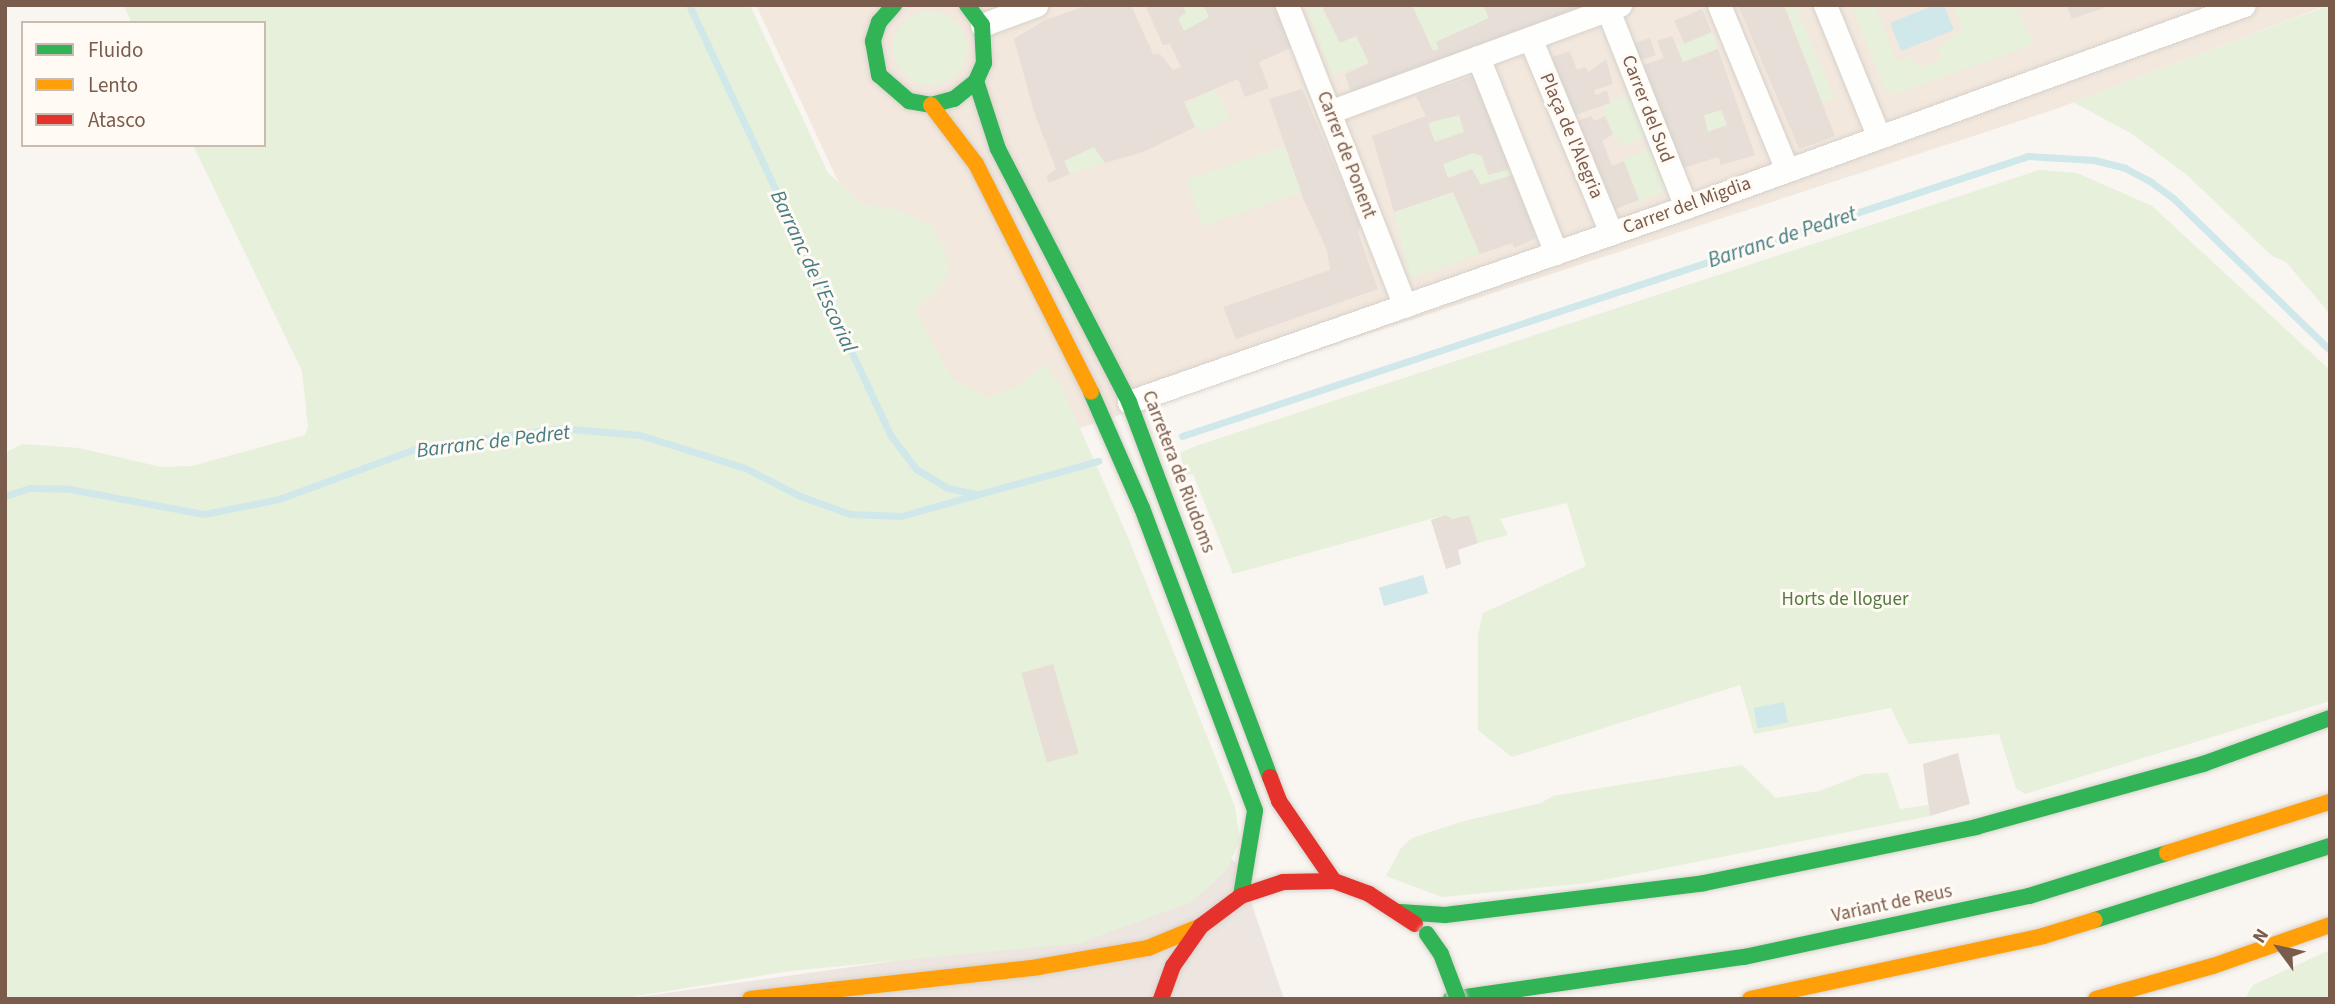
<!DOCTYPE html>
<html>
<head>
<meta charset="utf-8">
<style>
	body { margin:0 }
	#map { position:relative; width:2335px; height:1004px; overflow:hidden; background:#f9f5f0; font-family:"Source Sans 3",sans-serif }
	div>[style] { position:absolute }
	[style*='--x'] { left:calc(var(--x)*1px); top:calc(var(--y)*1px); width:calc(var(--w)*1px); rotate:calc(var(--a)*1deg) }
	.residential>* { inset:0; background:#f2e8de }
	.industrial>* { inset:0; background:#ede5e0 }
	.green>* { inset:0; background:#e7f0db; transform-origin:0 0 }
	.round { border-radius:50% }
	.water>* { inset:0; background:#d0e8ea; transform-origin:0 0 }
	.stream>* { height:7px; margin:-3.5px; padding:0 3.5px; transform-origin:3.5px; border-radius:3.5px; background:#d0e8ea }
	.building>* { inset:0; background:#e6ded7; transform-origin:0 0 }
	.roads { filter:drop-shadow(0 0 2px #d7d1cb) drop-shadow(0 0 2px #d7d1cb) }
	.street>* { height:23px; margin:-11.5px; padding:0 11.5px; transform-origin:11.5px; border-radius:11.5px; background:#fefefd }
	.fast>* { height:16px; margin:-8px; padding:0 8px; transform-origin:8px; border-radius:8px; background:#30b455 }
	.slow>* { height:16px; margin:-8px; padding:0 8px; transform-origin:8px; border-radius:8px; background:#ff9f0a }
	.jam>* { height:16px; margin:-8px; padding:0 8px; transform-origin:8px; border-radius:8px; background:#e5322d }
	.bridges { filter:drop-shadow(0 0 2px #d9d2cb) drop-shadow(0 0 2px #d9d2cb) }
	.fast-bridge>* { height:16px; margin:-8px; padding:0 8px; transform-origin:8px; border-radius:8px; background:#30b455 }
	span { translate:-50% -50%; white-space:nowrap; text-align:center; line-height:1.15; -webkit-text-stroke:6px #fffaf3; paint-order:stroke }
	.street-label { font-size:19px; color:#7a5c4d }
	.park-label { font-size:19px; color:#537a41 }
	.water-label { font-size:21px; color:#437c86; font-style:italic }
	.frame { position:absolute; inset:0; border:7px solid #7a5c4d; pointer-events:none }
	.legend { position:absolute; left:21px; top:21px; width:245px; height:126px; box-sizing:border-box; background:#fffaf3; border:2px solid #cabbb1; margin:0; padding:9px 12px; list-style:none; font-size:21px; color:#7a5c4d }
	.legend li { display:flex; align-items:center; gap:14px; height:35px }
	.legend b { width:35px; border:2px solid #cabbb1 }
	.north { position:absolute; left:2244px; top:913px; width:70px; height:70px; -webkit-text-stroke:5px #fffaf3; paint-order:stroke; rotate:303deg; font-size:19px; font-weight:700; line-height:28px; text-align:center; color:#7a5c4d }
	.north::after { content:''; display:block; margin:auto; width:24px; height:32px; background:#7a5c4d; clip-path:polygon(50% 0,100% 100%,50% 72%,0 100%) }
</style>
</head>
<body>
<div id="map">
	<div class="residential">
		<i style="clip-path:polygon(756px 5px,2328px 5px,2056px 109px,1074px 430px,956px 389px,892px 297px)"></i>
	</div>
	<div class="industrial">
		<i style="clip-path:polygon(1231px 859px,1238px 864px,1284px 999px,624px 999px,937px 955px,1080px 943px)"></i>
	</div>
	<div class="green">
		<i style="clip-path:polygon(123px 5px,750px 5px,828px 173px,862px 204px,898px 210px,932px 226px,945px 250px,949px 273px,933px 295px,914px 309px,952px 378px,986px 398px,1017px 387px,1045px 363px,1064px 392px,1130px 542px,1235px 807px,1240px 840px,1226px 871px,1192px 902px,1080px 943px,790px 971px,619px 999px,5px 999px,5px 453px,22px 444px,79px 448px,161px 467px,192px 466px,305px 435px,308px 427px,302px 371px,193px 145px,264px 145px,264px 23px,132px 23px)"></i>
		<i style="clip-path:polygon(1182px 5px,1203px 5px,1209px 17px,1184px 31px,1178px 19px,1185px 12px)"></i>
		<i style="clip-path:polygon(1305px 5px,1321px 5px,1340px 43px,1356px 36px,1369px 63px,1332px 75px)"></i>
		<i style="clip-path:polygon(1412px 5px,1483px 5px,1489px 18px,1437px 41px,1439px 49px,1433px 51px)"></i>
		<i style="clip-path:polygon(1784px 5px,1795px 5px,1835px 99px,1822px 103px)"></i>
		<i style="clip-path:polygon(1851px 5px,1883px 5px,1876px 9px,1896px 61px,1911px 57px,1919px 68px,1941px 58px,1937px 49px,1963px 30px,1952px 5px,2014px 5px,2034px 44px,1893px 95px,1885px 89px)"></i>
		<i style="clip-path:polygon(2330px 5px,2330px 314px,2286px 262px,2272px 256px,2187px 175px,2132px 134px,2073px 102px)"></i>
		<i class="round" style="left:893px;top:11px;width:74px;height:74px"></i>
		<i style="left:1712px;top:32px;width:18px;height:38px;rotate:71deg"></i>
		<i style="left:1215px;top:89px;width:32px;height:34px;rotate:62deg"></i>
		<i style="clip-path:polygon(1631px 94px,1647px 137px,1624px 145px,1619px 137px,1610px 136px,1602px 105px)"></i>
		<i style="clip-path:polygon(1721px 110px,1727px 125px,1708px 132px,1704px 115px)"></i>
		<i style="clip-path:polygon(1459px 115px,1464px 132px,1435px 142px,1428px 123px)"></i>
		<i style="left:1285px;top:146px;width:49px;height:104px;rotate:71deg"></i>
		<i style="clip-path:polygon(1094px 147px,1105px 163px,1070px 174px,1064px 161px)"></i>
		<i style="left:1651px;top:149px;width:45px;height:30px;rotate:70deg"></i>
		<i style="clip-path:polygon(1473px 153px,1482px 156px,1488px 174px,1514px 168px,1518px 173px,1481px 185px,1448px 178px,1443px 164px)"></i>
		<i style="clip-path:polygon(2039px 170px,2077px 173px,2152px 206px,2330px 370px,2330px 701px,2025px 794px,2016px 788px,1999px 734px,1909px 744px,1891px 708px,1754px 734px,1740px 685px,1512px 757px,1478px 730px,1478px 635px,1483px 613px,1586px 566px,1567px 503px,1500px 519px,1508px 535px,1478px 543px,1469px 515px,1453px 519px,1445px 515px,1233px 574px,1193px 474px,1185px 475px,1180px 453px,1196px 446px)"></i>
		<i style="clip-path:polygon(1453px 192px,1480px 254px,1410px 279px,1394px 212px)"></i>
		<i style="clip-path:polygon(1742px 765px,1776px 798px,1819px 791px,1864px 774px,1888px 773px,1900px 809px,1928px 805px,1930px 816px,1588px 883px,1442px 897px,1386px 876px,1401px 848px,1412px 838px,1464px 821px,1541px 803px,1553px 796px)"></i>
		<i style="clip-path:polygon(2330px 950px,2330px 999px,2245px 999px,2253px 985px)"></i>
	</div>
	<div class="water">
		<i style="clip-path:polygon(1935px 5px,1944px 5px,1954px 30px,1901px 51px,1890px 23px)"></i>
		<i style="left:1423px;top:575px;width:19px;height:46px;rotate:74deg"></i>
		<i style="left:1784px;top:702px;width:21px;height:31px;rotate:79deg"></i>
	</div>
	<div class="stream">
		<i style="--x:689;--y:5;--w:476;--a:64.9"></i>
		<i style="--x:891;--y:436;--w:41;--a:52.9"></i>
		<i style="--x:916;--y:469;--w:37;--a:31"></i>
		<i style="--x:948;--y:488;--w:30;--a:12"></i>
		<i style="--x:1182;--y:436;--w:891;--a:-18.31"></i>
		<i style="--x:2028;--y:156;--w:66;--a:3.5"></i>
		<i style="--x:2094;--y:160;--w:32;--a:14"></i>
		<i style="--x:2125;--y:168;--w:30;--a:28"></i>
		<i style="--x:2151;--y:182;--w:27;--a:36"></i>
		<i style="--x:2173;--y:198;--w:219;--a:44.1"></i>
		<i style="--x:5;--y:496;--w:26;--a:-18"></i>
		<i style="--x:30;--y:488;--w:39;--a:1"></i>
		<i style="--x:69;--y:489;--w:137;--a:10.5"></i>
		<i style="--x:204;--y:514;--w:76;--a:-11.3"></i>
		<i style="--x:279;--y:499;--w:153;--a:-20.2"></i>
		<i style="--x:423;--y:446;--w:139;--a:-7.4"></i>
		<i style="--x:561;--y:428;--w:79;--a:5.1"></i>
		<i style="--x:640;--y:435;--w:110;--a:17.4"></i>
		<i style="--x:745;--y:468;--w:62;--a:27"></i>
		<i style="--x:800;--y:496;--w:53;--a:19.8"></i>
		<i style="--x:850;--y:514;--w:51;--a:2.2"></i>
		<i style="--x:901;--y:516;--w:205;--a:-15.6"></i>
	</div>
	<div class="building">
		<i style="clip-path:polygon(1089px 5px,1131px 5px,1153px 54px,1160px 54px,1173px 70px,1181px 67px,1170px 44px,1163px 45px,1145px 5px,1182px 5px,1186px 12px,1178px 19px,1184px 31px,1209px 17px,1203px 5px,1274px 5px,1293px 47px,1259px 62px,1269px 88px,1245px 97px,1238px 79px,1184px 102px,1195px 127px,1143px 152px,1105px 163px,1094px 147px,1064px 161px,1070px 174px,1049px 183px,1046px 176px,1056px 169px,1035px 115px,1014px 39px,1045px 20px)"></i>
		<i style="clip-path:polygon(1321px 5px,1412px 5px,1433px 51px,1439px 49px,1436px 42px,1489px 18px,1483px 5px,1609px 6px,1353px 98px,1345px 74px,1369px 63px,1356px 36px,1340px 43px)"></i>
		<i style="clip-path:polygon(1738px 5px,1784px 5px,1835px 136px,1799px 149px)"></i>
		<i style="clip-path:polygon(2066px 5px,2109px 5px,2109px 6px,2072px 19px)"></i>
		<i style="left:1702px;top:9px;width:25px;height:30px;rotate:67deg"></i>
		<i style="clip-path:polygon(evenodd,1672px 36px,1683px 62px,1718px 49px,1755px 155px,1721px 165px,1718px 157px,1680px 169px,1641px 66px,1664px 58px,1657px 41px,1672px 36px,1721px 110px,1727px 125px,1708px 132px,1704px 115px,1721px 110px)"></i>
		<i style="left:1650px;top:38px;width:18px;height:18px;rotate:71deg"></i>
		<i style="clip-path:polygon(1570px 51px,1577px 70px,1585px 67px,1589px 72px,1606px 59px,1613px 84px,1594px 90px,1596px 95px,1607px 90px,1610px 103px,1567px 118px,1543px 60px)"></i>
		<i style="clip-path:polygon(evenodd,1476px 75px,1514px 168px,1488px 175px,1482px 156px,1473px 153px,1443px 164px,1448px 178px,1472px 169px,1481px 185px,1518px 173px,1539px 227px,1533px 232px,1536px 238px,1514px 248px,1512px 243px,1480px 254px,1453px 192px,1394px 212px,1372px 136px,1426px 116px,1416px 96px,1476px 75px,1459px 115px,1464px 132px,1435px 142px,1428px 123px,1459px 115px)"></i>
		<i style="clip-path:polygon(1302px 89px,1360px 226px,1358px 233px,1378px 289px,1236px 339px,1223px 307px,1330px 270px,1327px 250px,1303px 198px,1269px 99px)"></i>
		<i style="clip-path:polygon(1591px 116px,1594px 121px,1605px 116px,1613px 134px,1602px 141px,1612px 166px,1624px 161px,1639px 200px,1605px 213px,1569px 124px)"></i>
		<i style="clip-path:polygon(1445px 515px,1453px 519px,1469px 515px,1478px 543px,1458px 550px,1461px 564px,1446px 569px,1431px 520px)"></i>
		<i style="left:1053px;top:664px;width:93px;height:33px;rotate:74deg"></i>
		<i style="clip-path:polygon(1958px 753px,1970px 804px,1930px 816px,1923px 764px)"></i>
	</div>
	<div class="roads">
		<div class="street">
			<i style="--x:1287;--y:5;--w:323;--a:68.6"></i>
			<i style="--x:1719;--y:5;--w:178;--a:67.6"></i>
			<i style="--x:1825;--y:5;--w:140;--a:67.8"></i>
			<i style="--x:1608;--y:10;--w:212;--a:68.4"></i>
			<i style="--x:982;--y:25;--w:58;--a:-20.3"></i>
			<i style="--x:1530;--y:38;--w:211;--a:67.4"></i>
			<i style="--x:1478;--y:57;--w:211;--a:68.3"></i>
			<i style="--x:1329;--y:112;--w:310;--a:-20.2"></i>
			<i style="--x:1129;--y:402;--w:590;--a:-19.29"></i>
			<i style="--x:1686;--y:207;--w:593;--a:-19.9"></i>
		</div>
		<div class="fast">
			<i style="--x:894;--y:5;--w:23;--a:131"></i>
			<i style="--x:879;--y:22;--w:20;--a:108"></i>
			<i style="--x:873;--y:41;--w:35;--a:80"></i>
			<i style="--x:879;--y:75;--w:40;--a:41"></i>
			<i style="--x:909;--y:101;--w:22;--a:10"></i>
			<i style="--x:931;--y:105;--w:24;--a:-15"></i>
			<i style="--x:954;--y:99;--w:28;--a:-39"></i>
			<i style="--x:976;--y:81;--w:20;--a:-66"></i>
			<i style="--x:984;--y:63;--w:38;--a:-93"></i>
			<i style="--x:982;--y:25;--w:25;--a:-127"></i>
			<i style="--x:976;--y:81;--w:71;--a:72.1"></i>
			<i style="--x:998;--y:149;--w:285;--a:62.6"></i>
			<i style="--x:1129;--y:402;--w:401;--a:69.4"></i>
			<i style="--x:1091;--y:392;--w:127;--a:66.3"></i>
			<i style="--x:1142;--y:508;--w:323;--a:69.5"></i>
			<i style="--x:1255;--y:811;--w:86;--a:99.4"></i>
			<i style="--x:1400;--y:912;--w:45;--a:3.8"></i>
			<i style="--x:1445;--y:915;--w:261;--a:-7"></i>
			<i style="--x:1704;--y:883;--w:278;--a:-11.6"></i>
			<i style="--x:1976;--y:827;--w:236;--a:-15.5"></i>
			<i style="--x:2203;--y:764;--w:135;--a:-19.9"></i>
			<i style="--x:2095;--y:920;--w:246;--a:-17.5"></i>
			<i style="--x:1451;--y:999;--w:296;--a:-8.2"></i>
			<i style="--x:1744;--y:957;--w:291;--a:-12.1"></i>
			<i style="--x:2029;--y:896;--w:145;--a:-17.3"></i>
		</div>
		<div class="slow">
			<i style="--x:931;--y:105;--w:74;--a:52.7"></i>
			<i style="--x:976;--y:164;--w:255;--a:63.2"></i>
			<i style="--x:2167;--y:853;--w:171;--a:-17.4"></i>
			<i style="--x:750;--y:999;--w:290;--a:-6.3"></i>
			<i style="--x:1038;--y:967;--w:112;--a:-9.8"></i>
			<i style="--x:1148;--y:948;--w:57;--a:-22.5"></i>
			<i style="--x:1750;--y:999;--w:300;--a:-12.1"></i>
			<i style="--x:2043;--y:936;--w:54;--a:-17.1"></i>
			<i style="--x:2096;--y:999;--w:122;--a:-15.8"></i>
			<i style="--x:2213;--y:966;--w:124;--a:-19.3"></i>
		</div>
		<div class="jam">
			<i style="--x:1270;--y:777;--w:26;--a:69"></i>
			<i style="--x:1279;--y:801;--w:97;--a:55.5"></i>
			<i style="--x:1161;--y:999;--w:35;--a:-70"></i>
			<i style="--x:1173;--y:966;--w:49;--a:-55"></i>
			<i style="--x:1201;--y:926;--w:50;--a:-36.9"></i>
			<i style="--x:1241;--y:896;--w:44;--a:-18.4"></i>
			<i style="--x:1283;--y:882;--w:51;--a:-1.1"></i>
			<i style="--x:1334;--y:881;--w:37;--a:20"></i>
			<i style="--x:1369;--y:894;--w:55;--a:33.1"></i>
		</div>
	</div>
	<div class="bridges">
		<div class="fast-bridge">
			<i style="--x:1427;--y:934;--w:24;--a:55"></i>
			<i style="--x:1441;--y:954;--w:48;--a:69.3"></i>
		</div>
	</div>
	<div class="street-label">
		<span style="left:1647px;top:109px;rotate:69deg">Carrer del Sud</span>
		<span style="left:1571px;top:136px;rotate:67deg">Plaça de l'Alegria</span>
		<span style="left:1346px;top:155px;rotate:69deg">Carrer de Ponent</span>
		<span style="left:1687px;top:206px;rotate:-20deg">Carrer del Migdia</span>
		<span style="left:1178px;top:472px;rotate:69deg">Carretera de Riudoms</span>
		<span style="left:1892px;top:904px;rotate:-12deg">Variant de Reus</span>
	</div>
	<div class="park-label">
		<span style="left:1845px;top:600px">Horts de lloguer</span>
	</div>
	<div class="water-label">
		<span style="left:1782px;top:237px;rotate:-18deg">Barranc de Pedret</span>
		<span style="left:814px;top:271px;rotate:65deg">Barranc de l'Escorial</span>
		<span style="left:493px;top:441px;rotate:-7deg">Barranc de Pedret</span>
	</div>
	<div class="frame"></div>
	<ul class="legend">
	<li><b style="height:9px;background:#30b455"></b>Fluido</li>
	<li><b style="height:9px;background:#ff9f0a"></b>Lento</li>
	<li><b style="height:9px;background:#e5322d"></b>Atasco</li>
	</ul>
	<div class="north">N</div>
</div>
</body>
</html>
